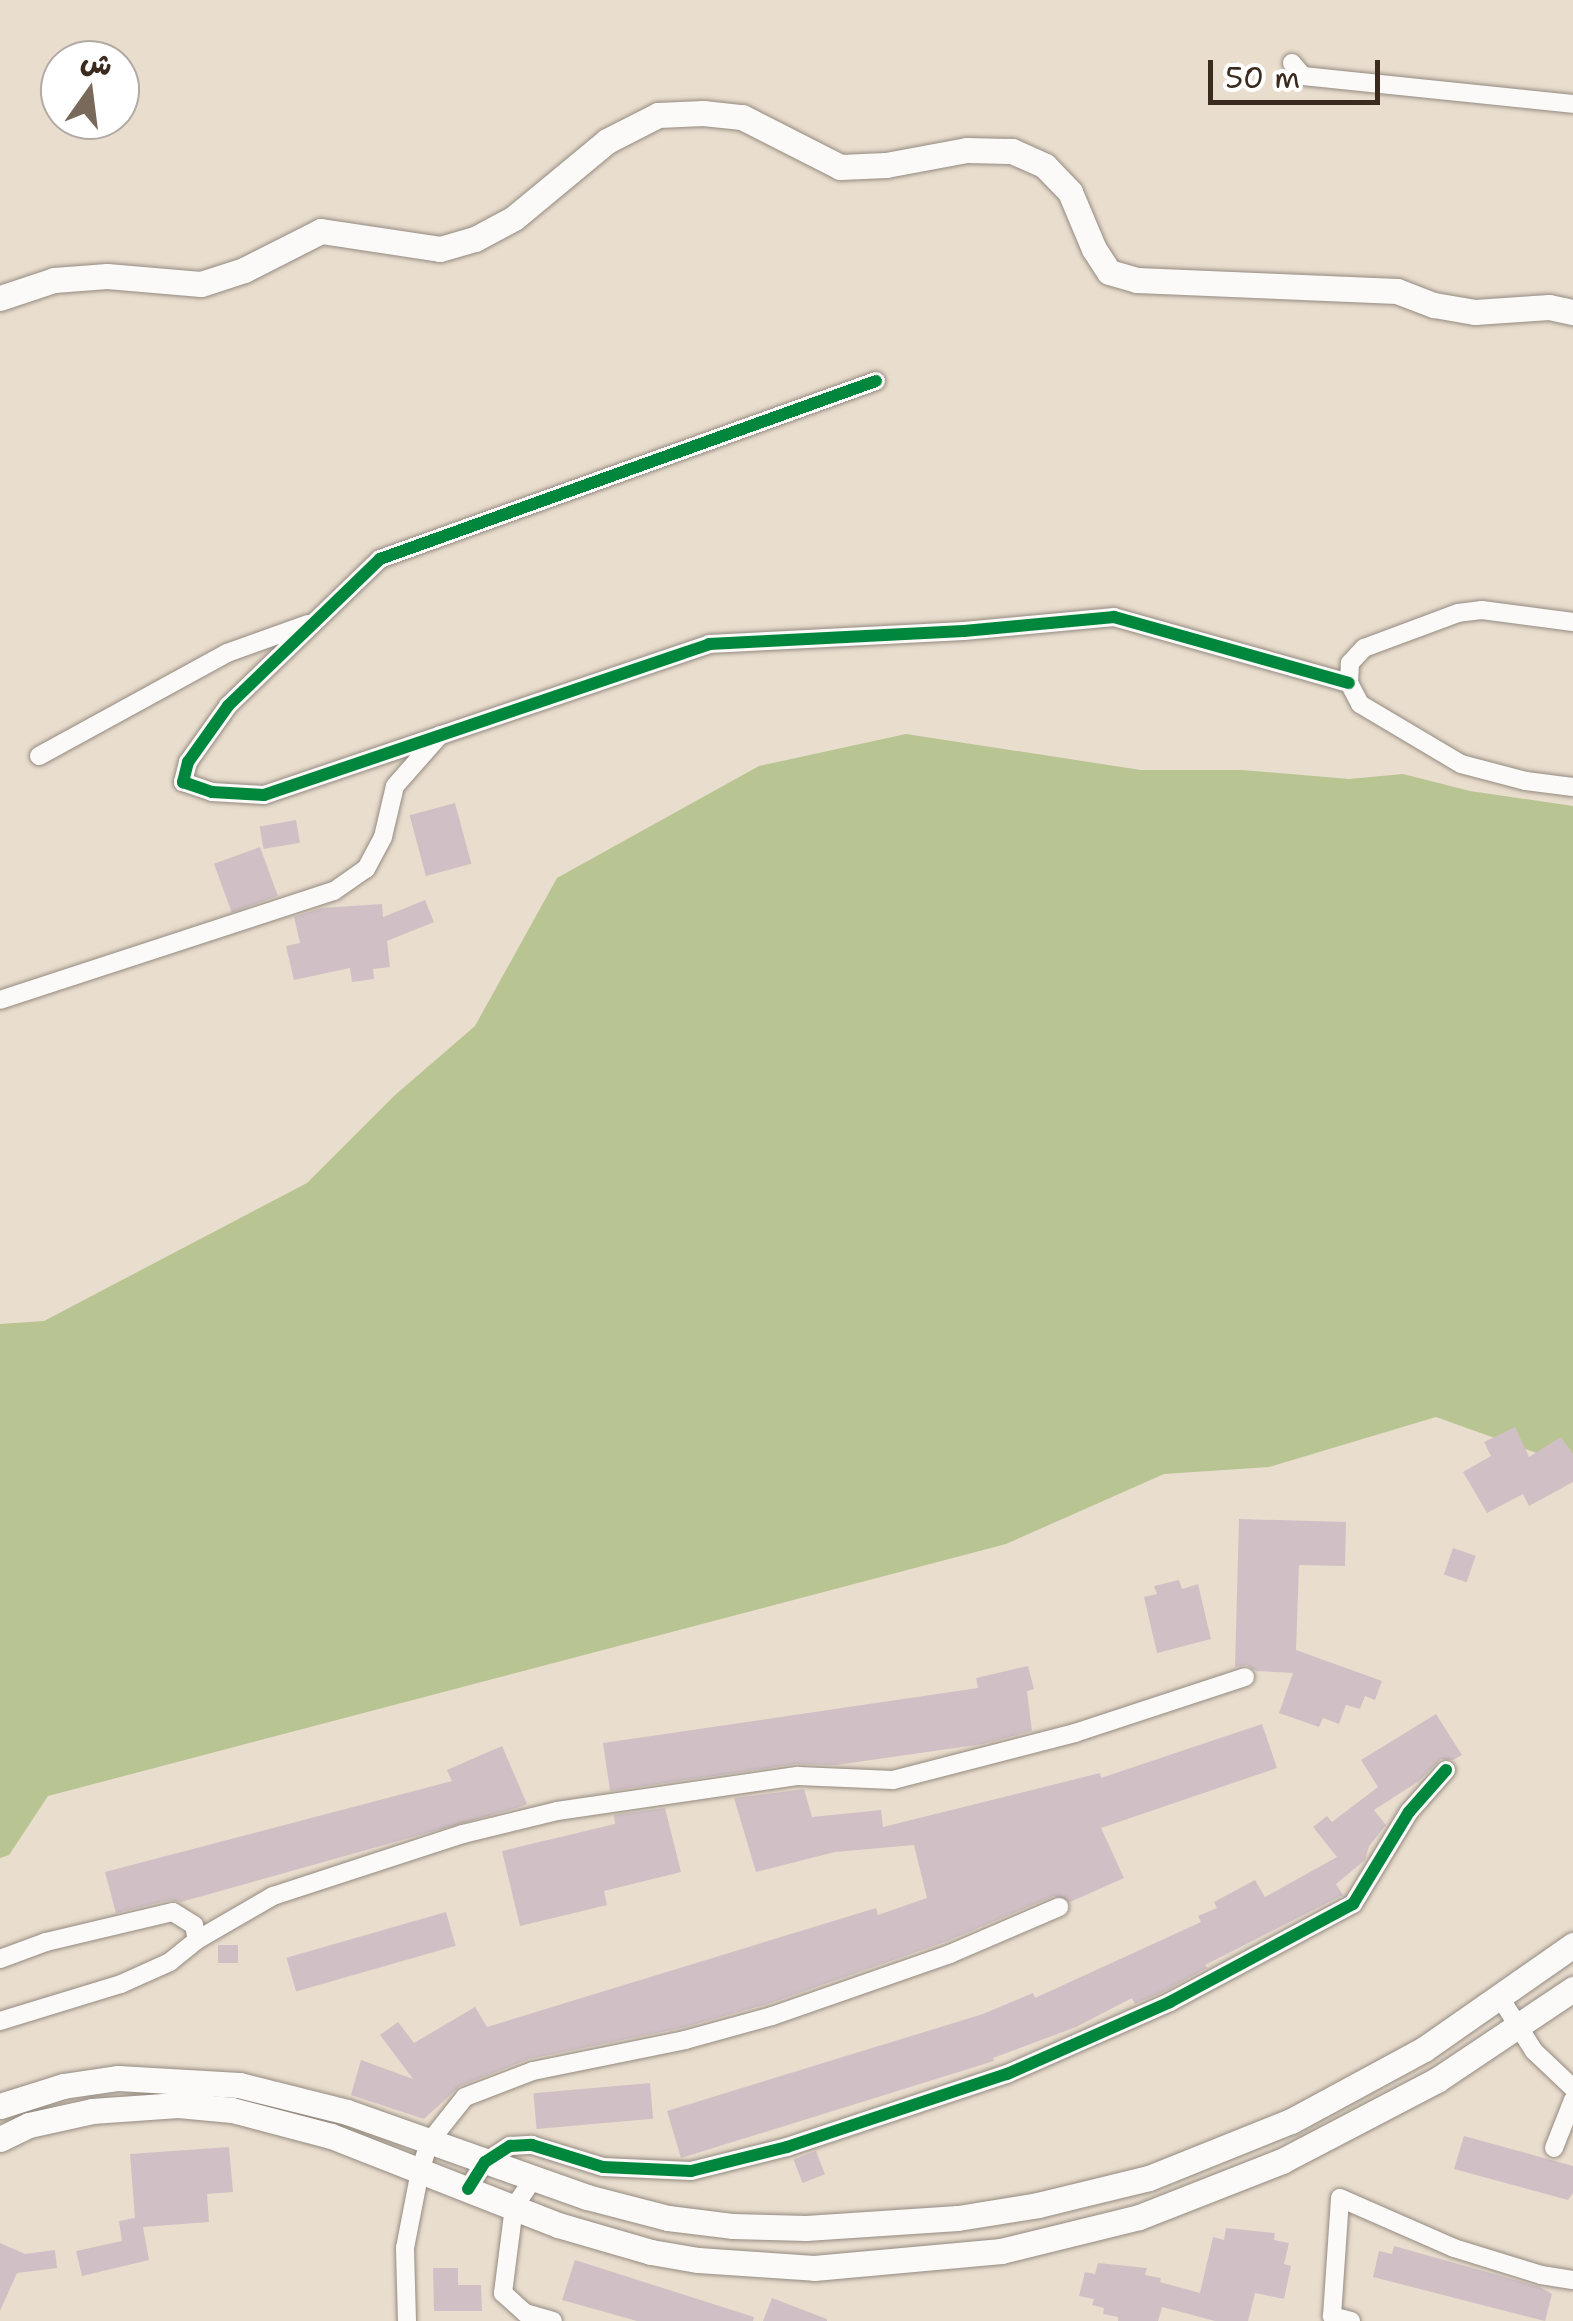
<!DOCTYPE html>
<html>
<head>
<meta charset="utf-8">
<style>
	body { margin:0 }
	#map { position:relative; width:1573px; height:2321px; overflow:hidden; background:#e9ddcd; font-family:"Shantell Sans","Playpen Sans Arabic",sans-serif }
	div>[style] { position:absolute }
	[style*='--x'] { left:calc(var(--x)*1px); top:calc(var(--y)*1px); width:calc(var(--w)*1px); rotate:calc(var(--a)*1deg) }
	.forest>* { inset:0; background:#b8c492 }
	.building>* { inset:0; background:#d0c0c5; transform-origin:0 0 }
	.roads { filter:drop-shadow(0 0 2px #938a80) drop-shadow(0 0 2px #938a80) }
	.street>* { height:18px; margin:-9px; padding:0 9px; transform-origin:9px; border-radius:9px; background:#fcfaf8 }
	.secondary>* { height:25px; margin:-12.5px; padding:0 12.5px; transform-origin:12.5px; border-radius:12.5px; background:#fcfaf8 }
	.cycleway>* { height:12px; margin:-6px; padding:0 6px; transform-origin:6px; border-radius:6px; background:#00873e }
	span { translate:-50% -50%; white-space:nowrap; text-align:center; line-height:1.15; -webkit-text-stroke:8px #fff; paint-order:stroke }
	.north { position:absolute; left:40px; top:40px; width:100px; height:100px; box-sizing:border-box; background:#fff; border:2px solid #b1aaa5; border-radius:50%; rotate:14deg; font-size:28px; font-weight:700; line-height:40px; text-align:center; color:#3b2a1e }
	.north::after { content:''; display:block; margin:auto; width:35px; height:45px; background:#78695b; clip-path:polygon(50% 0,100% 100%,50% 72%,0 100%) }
	.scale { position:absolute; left:1208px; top:60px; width:172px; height:45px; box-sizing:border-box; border:5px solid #3b2a1e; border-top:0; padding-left:12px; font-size:30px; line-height:35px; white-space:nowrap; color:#3b2a1e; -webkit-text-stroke:8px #fff; paint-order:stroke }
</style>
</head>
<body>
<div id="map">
	<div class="forest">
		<i style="clip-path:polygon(906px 734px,1141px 770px,1242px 770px,1349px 779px,1403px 774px,1470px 791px,1573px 806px,1573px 1466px,1436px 1417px,1269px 1467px,1164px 1474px,1006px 1544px,48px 1796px,9px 1855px,0 1858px,0 1324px,44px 1321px,307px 1183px,394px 1096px,475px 1026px,557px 878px,759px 766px)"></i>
	</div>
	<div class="building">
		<i style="left:455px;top:803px;width:63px;height:47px;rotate:75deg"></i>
		<i style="left:296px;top:820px;width:23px;height:37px;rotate:80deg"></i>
		<i style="left:260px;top:847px;width:52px;height:49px;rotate:70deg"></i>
		<i style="clip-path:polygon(425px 900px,434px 922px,387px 941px,390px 967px,373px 969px,374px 979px,352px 982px,350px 968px,294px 980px,286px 946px,300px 943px,294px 917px,321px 908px,382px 904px,383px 917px)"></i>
		<i style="clip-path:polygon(1515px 1427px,1529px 1457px,1561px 1437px,1573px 1454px,1573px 1482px,1529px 1506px,1523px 1494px,1487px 1513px,1463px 1472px,1491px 1456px,1484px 1442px)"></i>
		<i style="clip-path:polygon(1239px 1519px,1346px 1522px,1345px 1566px,1299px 1565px,1296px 1650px,1382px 1681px,1375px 1700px,1365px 1696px,1360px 1709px,1346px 1705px,1339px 1724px,1323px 1718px,1319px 1727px,1279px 1713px,1293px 1673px,1256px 1671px,1247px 1665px,1235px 1667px)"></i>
		<i style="left:1453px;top:1548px;width:24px;height:28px;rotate:19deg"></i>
		<i style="clip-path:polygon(1179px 1580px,1182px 1589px,1198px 1584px,1211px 1639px,1157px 1653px,1144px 1597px,1157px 1594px,1154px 1586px)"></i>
		<i style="clip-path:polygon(1028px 1666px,1034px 1689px,1027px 1691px,1032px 1731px,983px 1744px,836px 1765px,796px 1764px,610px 1791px,603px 1743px,978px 1688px,976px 1678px)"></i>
		<i style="clip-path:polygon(1436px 1714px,1462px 1755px,1453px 1760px,1441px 1759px,1419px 1781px,1374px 1810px,1386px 1825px,1369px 1846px,1365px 1860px,1336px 1884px,1343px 1895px,1205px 1965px,1207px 1968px,1165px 1991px,1135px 2004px,1132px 1998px,1076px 2027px,993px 2058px,994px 2061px,681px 2158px,667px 2111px,983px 2014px,1033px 1993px,1035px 1998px,1201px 1922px,1198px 1916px,1217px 1908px,1214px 1902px,1255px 1880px,1265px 1897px,1337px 1857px,1313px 1827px,1327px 1816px,1332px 1822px,1378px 1787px,1361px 1760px)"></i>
		<i style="clip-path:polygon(1262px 1724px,1277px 1768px,1101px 1828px,1124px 1878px,1070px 1902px,1054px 1896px,945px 1942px,768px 2004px,682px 2028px,529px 2059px,460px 2086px,424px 2119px,351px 2095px,361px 2060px,413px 2079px,380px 2035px,398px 2022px,414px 2043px,475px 2007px,487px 2027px,876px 1908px,878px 1915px,927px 1898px,914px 1845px,835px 1852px,756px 1872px,734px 1798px,804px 1789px,812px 1817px,881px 1810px,883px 1827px,1100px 1773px,1101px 1778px)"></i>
		<i style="clip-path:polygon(502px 1746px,527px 1804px,520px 1807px,181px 1902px,170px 1900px,116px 1913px,105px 1872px,452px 1781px,447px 1770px)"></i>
		<i style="clip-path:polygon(665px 1808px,681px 1872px,604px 1891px,607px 1905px,520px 1926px,502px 1851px,615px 1824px,614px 1815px)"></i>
		<i style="left:446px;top:1912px;width:35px;height:166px;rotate:74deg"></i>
		<i style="left:218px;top:1945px;width:20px;height:18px"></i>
		<i style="left:650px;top:2083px;width:36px;height:117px;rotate:85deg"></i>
		<i style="clip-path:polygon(1464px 2136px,1573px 2166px,1573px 2193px,1568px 2200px,1454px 2169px)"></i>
		<i style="clip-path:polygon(229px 2147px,233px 2192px,207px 2194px,209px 2222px,143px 2227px,149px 2260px,82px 2276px,76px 2251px,122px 2241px,119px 2221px,135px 2218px,130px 2154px)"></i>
		<i style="left:816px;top:2151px;width:25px;height:24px;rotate:69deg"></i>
		<i style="clip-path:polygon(1226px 2228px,1275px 2233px,1274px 2240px,1289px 2243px,1284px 2264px,1291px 2266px,1284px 2299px,1255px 2293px,1248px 2321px,1215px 2321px,1162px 2307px,1158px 2321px,1118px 2321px,1118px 2317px,1103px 2314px,1104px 2308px,1092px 2305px,1094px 2299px,1079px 2296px,1085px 2272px,1095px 2274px,1098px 2263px,1147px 2268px,1145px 2275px,1161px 2278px,1160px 2282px,1200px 2293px,1213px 2237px,1224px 2240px)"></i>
		<i style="clip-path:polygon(0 2243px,25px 2254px,55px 2250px,57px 2268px,17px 2273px,0 2311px)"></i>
		<i style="clip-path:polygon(1394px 2246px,1540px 2287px,1552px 2294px,1545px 2321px,1373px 2277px,1379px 2251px,1392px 2254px)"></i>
		<i style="clip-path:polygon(575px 2260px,754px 2317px,753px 2321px,637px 2321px,562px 2300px)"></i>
		<i style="clip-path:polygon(433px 2268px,458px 2268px,458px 2285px,481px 2285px,482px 2311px,434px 2311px)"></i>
		<i style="clip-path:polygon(772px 2298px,827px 2319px,827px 2321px,763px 2321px)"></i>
	</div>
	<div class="roads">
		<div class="street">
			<i style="--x:1292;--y:63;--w:17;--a:50"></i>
			<i style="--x:1303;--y:76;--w:271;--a:5.9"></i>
			<i style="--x:876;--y:381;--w:527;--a:160.26"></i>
			<i style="--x:380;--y:559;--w:211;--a:136"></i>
			<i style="--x:228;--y:706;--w:69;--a:125.5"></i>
			<i style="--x:188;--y:762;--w:21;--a:104"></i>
			<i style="--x:183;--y:782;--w:31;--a:19"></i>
			<i style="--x:212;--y:792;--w:52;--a:3.3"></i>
			<i style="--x:264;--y:795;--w:470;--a:-18.7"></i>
			<i style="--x:709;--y:644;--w:255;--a:-2.9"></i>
			<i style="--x:964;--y:631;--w:151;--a:-5.3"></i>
			<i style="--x:1114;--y:617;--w:244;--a:15.7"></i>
			<i style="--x:1573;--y:622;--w:92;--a:-172.5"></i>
			<i style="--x:1482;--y:610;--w:24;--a:173"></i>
			<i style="--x:1458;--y:613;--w:100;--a:159.6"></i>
			<i style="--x:1364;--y:648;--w:21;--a:133"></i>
			<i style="--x:1350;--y:663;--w:20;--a:93"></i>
			<i style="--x:1349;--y:683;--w:24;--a:62"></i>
			<i style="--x:1360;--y:704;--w:117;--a:30.7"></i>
			<i style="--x:1461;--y:764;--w:67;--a:14.7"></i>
			<i style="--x:1526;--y:781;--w:47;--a:7.3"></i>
			<i style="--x:39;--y:756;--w:214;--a:-28.7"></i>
			<i style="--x:227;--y:653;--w:86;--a:-19.7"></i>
			<i style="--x:0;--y:1000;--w:351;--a:-18.1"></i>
			<i style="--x:334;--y:891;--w:39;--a:-35"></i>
			<i style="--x:366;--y:869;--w:36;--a:-62"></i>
			<i style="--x:383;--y:837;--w:52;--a:-76.8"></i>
			<i style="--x:395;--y:786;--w:68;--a:-48.6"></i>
			<i style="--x:197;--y:1940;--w:88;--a:-30.1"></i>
			<i style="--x:273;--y:1896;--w:200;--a:-18.1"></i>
			<i style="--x:463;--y:1834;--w:97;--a:-13.7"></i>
			<i style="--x:557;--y:1811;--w:244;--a:-8.3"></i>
			<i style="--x:798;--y:1776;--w:95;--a:2.4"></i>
			<i style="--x:893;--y:1780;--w:188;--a:-14.5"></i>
			<i style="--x:1075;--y:1733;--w:179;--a:-18.2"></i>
			<i style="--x:0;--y:1959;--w:49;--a:-20.3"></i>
			<i style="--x:46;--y:1942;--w:130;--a:-13.3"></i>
			<i style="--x:173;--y:1912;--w:25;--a:32"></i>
			<i style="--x:194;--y:1925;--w:15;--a:79"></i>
			<i style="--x:197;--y:1940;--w:35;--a:141"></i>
			<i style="--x:170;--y:1962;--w:54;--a:155.8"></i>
			<i style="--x:121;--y:1984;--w:127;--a:163"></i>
			<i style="--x:1501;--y:1999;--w:62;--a:57.6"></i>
			<i style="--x:1534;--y:2051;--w:54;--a:43.5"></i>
			<i style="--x:1554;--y:2148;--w:52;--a:-68.4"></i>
			<i style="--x:533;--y:2179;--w:34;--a:124"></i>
			<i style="--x:514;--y:2207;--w:87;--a:97.3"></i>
			<i style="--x:503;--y:2293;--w:30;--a:42"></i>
			<i style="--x:525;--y:2313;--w:29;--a:16"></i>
			<i style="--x:468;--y:2189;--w:32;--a:-58"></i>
			<i style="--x:485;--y:2162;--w:30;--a:-33"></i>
			<i style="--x:510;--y:2146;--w:22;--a:-3"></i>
			<i style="--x:532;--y:2145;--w:74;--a:17.2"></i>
			<i style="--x:603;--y:2167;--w:88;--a:2.6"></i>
			<i style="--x:691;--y:2171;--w:99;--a:-14"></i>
			<i style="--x:787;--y:2147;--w:232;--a:-18.4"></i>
			<i style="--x:1007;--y:2074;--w:178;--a:-23.8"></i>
			<i style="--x:1170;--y:2002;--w:208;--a:-28.2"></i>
			<i style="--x:1353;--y:1904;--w:108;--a:-58.7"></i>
			<i style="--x:1409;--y:1812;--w:56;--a:-48.6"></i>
			<i style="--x:407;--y:2321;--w:73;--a:-91.6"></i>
			<i style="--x:405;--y:2248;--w:78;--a:-79"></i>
			<i style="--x:420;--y:2171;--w:32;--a:-72"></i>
			<i style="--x:430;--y:2141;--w:56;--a:-51.5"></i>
			<i style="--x:465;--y:2097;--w:73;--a:-20.9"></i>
			<i style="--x:533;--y:2071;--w:155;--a:-11.5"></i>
			<i style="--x:685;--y:2040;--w:90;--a:-15.4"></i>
			<i style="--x:772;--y:2016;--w:188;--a:-19.2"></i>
			<i style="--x:950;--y:1954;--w:119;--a:-23.3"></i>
			<i style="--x:1351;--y:2321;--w:20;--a:-165"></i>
			<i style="--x:1332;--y:2316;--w:118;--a:-86.1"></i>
			<i style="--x:1340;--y:2198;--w:124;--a:23.7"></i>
			<i style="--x:1454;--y:2248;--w:91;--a:17.2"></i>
			<i style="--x:1541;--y:2275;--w:32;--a:9"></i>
		</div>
		<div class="secondary">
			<i style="--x:0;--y:298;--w:57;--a:-18.4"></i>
			<i style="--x:54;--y:280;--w:53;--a:-4.3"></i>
			<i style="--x:107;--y:276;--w:94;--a:4.9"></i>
			<i style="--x:201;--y:284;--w:45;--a:-18"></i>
			<i style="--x:244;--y:270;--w:86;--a:-26.9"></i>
			<i style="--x:321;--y:231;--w:120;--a:8.6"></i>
			<i style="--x:440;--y:249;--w:36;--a:-16"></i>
			<i style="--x:475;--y:239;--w:44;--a:-28.3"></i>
			<i style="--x:514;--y:218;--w:121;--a:-39.6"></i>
			<i style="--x:607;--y:141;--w:57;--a:-27"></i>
			<i style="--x:658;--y:115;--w:45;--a:-2.5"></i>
			<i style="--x:703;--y:113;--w:39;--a:6"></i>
			<i style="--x:742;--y:117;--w:110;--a:27"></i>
			<i style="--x:840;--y:167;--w:46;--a:-2.5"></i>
			<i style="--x:886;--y:165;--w:82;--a:-10.5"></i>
			<i style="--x:967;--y:150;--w:45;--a:1.3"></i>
			<i style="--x:1012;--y:151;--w:36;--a:24"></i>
			<i style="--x:1045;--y:166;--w:36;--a:46"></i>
			<i style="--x:1070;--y:192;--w:62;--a:67.2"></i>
			<i style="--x:1094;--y:249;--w:27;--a:57"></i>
			<i style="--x:1109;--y:272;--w:29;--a:16"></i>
			<i style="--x:1137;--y:280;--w:260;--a:2.4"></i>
			<i style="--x:1397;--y:291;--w:40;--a:21"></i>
			<i style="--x:1434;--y:305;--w:42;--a:9.7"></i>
			<i style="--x:1475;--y:312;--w:74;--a:-3.9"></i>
			<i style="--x:1549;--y:307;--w:25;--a:12"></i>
			<i style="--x:0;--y:2106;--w:66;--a:-17.6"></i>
			<i style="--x:63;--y:2086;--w:56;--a:-8.3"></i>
			<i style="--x:118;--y:2078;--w:121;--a:3.3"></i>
			<i style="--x:239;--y:2085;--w:111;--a:14"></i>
			<i style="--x:347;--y:2112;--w:255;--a:19.5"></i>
			<i style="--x:587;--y:2197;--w:84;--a:14.5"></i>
			<i style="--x:668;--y:2218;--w:64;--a:7.1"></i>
			<i style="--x:732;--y:2226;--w:74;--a:1.5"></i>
			<i style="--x:806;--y:2228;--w:152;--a:-3.8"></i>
			<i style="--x:958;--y:2218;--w:81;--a:-9.2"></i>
			<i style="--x:1038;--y:2205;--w:114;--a:-13.7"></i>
			<i style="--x:1149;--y:2178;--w:153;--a:-21.9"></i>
			<i style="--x:1291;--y:2121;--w:151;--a:-28.4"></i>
			<i style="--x:1424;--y:2049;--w:182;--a:-34.9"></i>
			<i style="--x:0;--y:2139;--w:32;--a:-26"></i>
			<i style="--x:29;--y:2125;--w:65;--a:-12.5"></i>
			<i style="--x:92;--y:2111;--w:86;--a:-4"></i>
			<i style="--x:178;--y:2105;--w:54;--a:5.3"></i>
			<i style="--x:232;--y:2110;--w:102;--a:14.7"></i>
			<i style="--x:331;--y:2136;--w:244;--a:21.4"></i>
			<i style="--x:558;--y:2225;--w:97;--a:16.2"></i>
			<i style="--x:651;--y:2252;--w:48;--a:9.7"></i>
			<i style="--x:698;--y:2260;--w:116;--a:3.9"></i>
			<i style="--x:814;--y:2268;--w:188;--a:-5.2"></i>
			<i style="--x:1001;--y:2251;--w:142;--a:-13.8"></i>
			<i style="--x:1139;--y:2217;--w:154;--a:-21.4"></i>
			<i style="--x:1282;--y:2161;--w:175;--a:-27.6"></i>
			<i style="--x:1437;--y:2080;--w:164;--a:-33.8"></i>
		</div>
	</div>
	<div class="cycleway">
		<i style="--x:876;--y:381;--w:527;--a:160.26"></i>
		<i style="--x:380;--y:559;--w:211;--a:136"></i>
		<i style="--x:228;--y:706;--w:69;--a:125.5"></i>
		<i style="--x:188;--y:762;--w:21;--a:104"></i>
		<i style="--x:183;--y:782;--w:31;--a:19"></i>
		<i style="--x:212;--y:792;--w:52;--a:3.3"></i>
		<i style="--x:264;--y:795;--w:470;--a:-18.7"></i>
		<i style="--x:709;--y:644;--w:255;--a:-2.9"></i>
		<i style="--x:964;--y:631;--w:151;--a:-5.3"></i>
		<i style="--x:1114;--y:617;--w:244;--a:15.7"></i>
		<i style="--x:468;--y:2189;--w:32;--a:-58"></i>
		<i style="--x:485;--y:2162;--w:30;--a:-33"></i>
		<i style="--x:510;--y:2146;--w:22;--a:-3"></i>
		<i style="--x:532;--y:2145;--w:74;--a:17.2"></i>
		<i style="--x:603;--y:2167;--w:88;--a:2.6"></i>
		<i style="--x:691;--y:2171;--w:99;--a:-14"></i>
		<i style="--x:787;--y:2147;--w:232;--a:-18.4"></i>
		<i style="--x:1007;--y:2074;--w:178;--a:-23.8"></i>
		<i style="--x:1170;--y:2002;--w:208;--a:-28.2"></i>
		<i style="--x:1353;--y:1904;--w:108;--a:-58.7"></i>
		<i style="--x:1409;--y:1812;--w:56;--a:-48.6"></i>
	</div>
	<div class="north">ش</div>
	<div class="scale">50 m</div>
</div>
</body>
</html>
